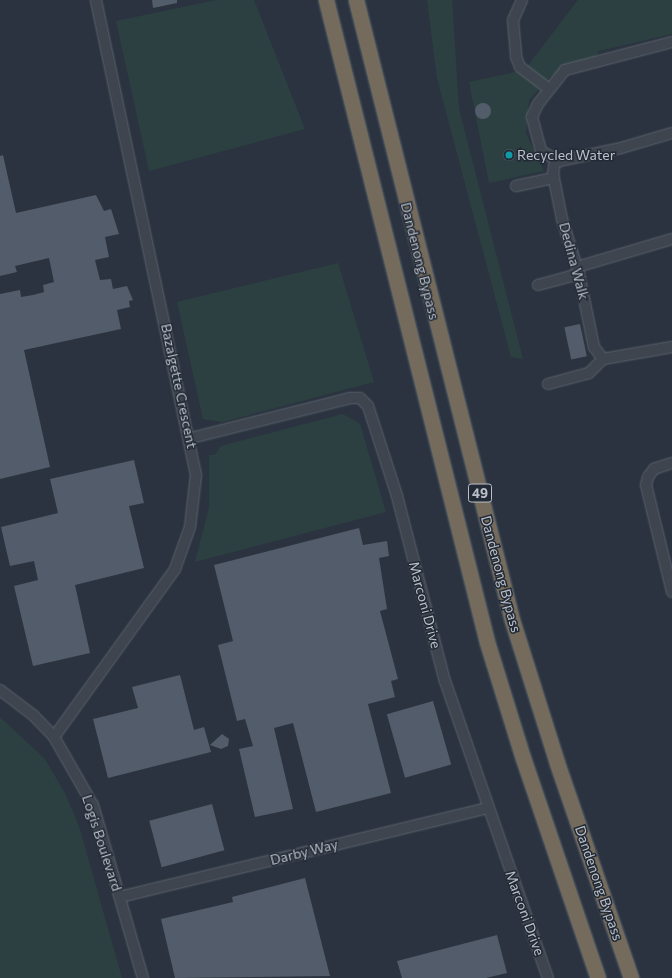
<!DOCTYPE html>
<html>
<head>
<meta charset="utf-8">
<style>
	body { margin:0 }
	#map { position:relative; width:672px; height:978px; overflow:hidden; background:#2a333f; font-family:Commissioner,sans-serif }
	div>[style] { position:absolute }
	[style*='--x'] { left:calc(var(--x)*1px); top:calc(var(--y)*1px); width:calc(var(--w)*1px); rotate:calc(var(--a)*1deg) }
	.green>* { inset:0; background:#2d4041 }
	.building>* { inset:0; background:#535c6a; transform-origin:0 0 }
	.round { border-radius:50% }
	.roads { filter:drop-shadow(0 0 1px #5b636d) drop-shadow(0 0 1px #5b636d) }
	.minor>* { height:10px; margin:-5px; padding:0 5px; transform-origin:5px; border-radius:5px; background:#3e454f }
	.highway>* { height:15px; margin:-7.5px; padding:0 7.5px; transform-origin:7.5px; border-radius:7.5px; background:#746b5c }
	.dots>* { width:11px; height:11px; translate:-50% -50%; box-sizing:border-box; border:2px solid #222a35; border-radius:50% }
	span { translate:-50% -50%; white-space:nowrap; text-align:center; line-height:1.15; -webkit-text-stroke:3px #222a35; paint-order:stroke }
	.shield-label span { padding:1px 3px; background:#222a35; border:1px solid; border-radius:3px; -webkit-text-stroke-width:0 }
	.shield-label { font-size:13px; color:#bac0ca; font-weight:700 }
	.poi-label { font-size:14px; color:#bac0ca }
	.left { translate:0 -50%; text-align:left }
	.street-label { font-size:14px; color:#bac0ca }
</style>
</head>
<body>
<div id="map">
	<div class="green">
		<i style="clip-path:polygon(216px 0,254px 0,305px 129px,149px 171px,116px 21px)"></i>
		<i style="clip-path:polygon(427px 0,452px 0,459px 109px,523px 359px,511px 357px,437px 78px)"></i>
		<i style="clip-path:polygon(578px 0,672px 0,672px 34px,599px 51px,596px 57px,569px 64px,545px 81px,526px 68px)"></i>
		<i style="clip-path:polygon(520px 71px,540px 88px,529px 100px,526px 133px,544px 171px,489px 183px,469px 82px)"></i>
		<i style="clip-path:polygon(338px 263px,374px 382px,223px 422px,203px 419px,177px 302px)"></i>
		<i style="clip-path:polygon(343px 414px,360px 424px,386px 512px,195px 562px,209px 508px,209px 455px,215px 455px,221px 446px)"></i>
		<i style="clip-path:polygon(0 717px,45px 759px,65px 793px,79px 826px,122px 978px,0 978px)"></i>
	</div>
	<div class="building">
		<i style="clip-path:polygon(152px 0,177px 0,177px 3px,153px 8px)"></i>
		<i class="round" style="left:475px;top:103px;width:16px;height:16px"></i>
		<i class="round" style="left:503px;top:149px;width:12px;height:12px"></i>
		<i style="clip-path:polygon(3px 155px,16px 213px,96px 195px,104px 211px,111px 209px,119px 234px,105px 237px,109px 257px,95px 260px,100px 280px,111px 279px,113px 289px,127px 286px,133px 300px,129px 301px,130px 307px,117px 310px,121px 329px,24px 350px,50px 467px,0 479px,0 294px,20px 290px,21px 297px,33px 295px,44px 292px,43px 285px,54px 282px,49px 258px,15px 266px,17px 272px,0 276px,0 156px)"></i>
		<i style="left:580px;top:324px;width:33px;height:16px;rotate:78deg"></i>
		<i style="clip-path:polygon(134px 460px,144px 503px,129px 506px,144px 568px,75px 585px,90px 653px,33px 666px,14px 586px,38px 580px,34px 561px,10px 566px,1px 527px,58px 513px,50px 479px)"></i>
		<i style="clip-path:polygon(359px 528px,363px 545px,387px 541px,389px 556px,379px 558px,387px 609px,380px 611px,398px 679px,391px 681px,395px 697px,368px 704px,391px 793px,316px 812px,293px 723px,274px 728px,293px 809px,255px 817px,239px 749px,253px 746px,245px 719px,237px 721px,218px 645px,233px 641px,214px 565px)"></i>
		<i style="clip-path:polygon(180px 675px,194px 730px,204px 727px,211px 752px,108px 778px,93px 719px,138px 708px,132px 687px)"></i>
		<i style="left:433px;top:701px;width:66px;height:48px;rotate:74deg"></i>
		<i style="clip-path:polygon(222px 734px,229px 739px,228px 746px,221px 749px,210px 745px)"></i>
		<i style="left:212px;top:804px;width:48px;height:65px;rotate:75deg"></i>
		<i style="clip-path:polygon(305px 878px,330px 976px,175px 978px,161px 919px,233px 902px,232px 897px)"></i>
		<i style="clip-path:polygon(497px 935px,507px 973px,486px 978px,402px 978px,397px 961px)"></i>
	</div>
	<div class="roads">
		<div class="minor">
			<i style="--x:522;--y:0;--w:22;--a:114"></i>
			<i style="--x:513;--y:20;--w:37;--a:85"></i>
			<i style="--x:516;--y:57;--w:11;--a:68"></i>
			<i style="--x:520;--y:67;--w:36;--a:37"></i>
			<i style="--x:672;--y:42;--w:111;--a:165.3"></i>
			<i style="--x:565;--y:70;--w:43;--a:128.5"></i>
			<i style="--x:538;--y:104;--w:14;--a:115"></i>
			<i style="--x:532;--y:117;--w:35;--a:75"></i>
			<i style="--x:541;--y:151;--w:21;--a:29"></i>
			<i style="--x:559;--y:161;--w:63;--a:-11.8"></i>
			<i style="--x:621;--y:148;--w:53;--a:-16.4"></i>
			<i style="--x:555;--y:160;--w:14;--a:98"></i>
			<i style="--x:553;--y:174;--w:46;--a:78.7"></i>
			<i style="--x:562;--y:219;--w:58;--a:72.8"></i>
			<i style="--x:579;--y:274;--w:75;--a:78.4"></i>
			<i style="--x:594;--y:347;--w:15;--a:53"></i>
			<i style="--x:516;--y:186;--w:39;--a:-12"></i>
			<i style="--x:577;--y:267;--w:99;--a:-16.4"></i>
			<i style="--x:538;--y:285;--w:42;--a:-15"></i>
			<i style="--x:603;--y:359;--w:70;--a:-9.9"></i>
			<i style="--x:548;--y:384;--w:42;--a:-15"></i>
			<i style="--x:589;--y:373;--w:20;--a:-45"></i>
			<i style="--x:191;--y:438;--w:164;--a:-14.1"></i>
			<i style="--x:350;--y:398;--w:10;--a:0"></i>
			<i style="--x:360;--y:398;--w:11;--a:45"></i>
			<i style="--x:368;--y:406;--w:95;--a:72.1"></i>
			<i style="--x:397;--y:496;--w:191;--a:75.5"></i>
			<i style="--x:445;--y:681;--w:314;--a:70.9"></i>
			<i style="--x:672;--y:463;--w:19;--a:162"></i>
			<i style="--x:654;--y:469;--w:10;--a:127"></i>
			<i style="--x:648;--y:477;--w:8;--a:104"></i>
			<i style="--x:646;--y:485;--w:110;--a:76.3"></i>
			<i style="--x:0;--y:690;--w:41;--a:37.1"></i>
			<i style="--x:33;--y:715;--w:30;--a:46"></i>
			<i style="--x:54;--y:737;--w:78;--a:60.2"></i>
			<i style="--x:93;--y:805;--w:180;--a:73.9"></i>
			<i style="--x:54;--y:737;--w:207;--a:-54.2"></i>
			<i style="--x:175;--y:569;--w:45;--a:-70.3"></i>
			<i style="--x:190;--y:527;--w:52;--a:-83.4"></i>
			<i style="--x:196;--y:475;--w:485;--a:-101.9"></i>
			<i style="--x:120;--y:897;--w:378;--a:-13.6"></i>
		</div>
		<div class="highway">
			<i style="--x:326;--y:0;--w:662;--a:75.92"></i>
			<i style="--x:487;--y:642;--w:121;--a:72.8"></i>
			<i style="--x:523;--y:758;--w:232;--a:71.2"></i>
			<i style="--x:356;--y:0;--w:639;--a:75.88"></i>
			<i style="--x:512;--y:620;--w:150;--a:72.5"></i>
			<i style="--x:557;--y:763;--w:227;--a:71"></i>
		</div>
	</div>
	<div class="dots">
		<i style="left:509px;top:155px;background:#0f9aa8"></i>
	</div>
	<div class="shield-label">
		<span style="left:480px;top:493px">49</span>
	</div>
	<div class="poi-label">
		<span class="left" style="left:517px;top:155px">Recycled Water</span>
	</div>
	<div class="street-label">
		<span style="left:420px;top:261px;rotate:76deg">Dandenong Bypass</span>
		<span style="left:574px;top:261px;rotate:75deg">Dedina Walk</span>
		<span style="left:179px;top:386px;rotate:78deg">Bazalgette Crescent</span>
		<span style="left:501px;top:574px;rotate:75deg">Dandenong Bypass</span>
		<span style="left:425px;top:605px;rotate:75deg">Marconi Drive</span>
		<span style="left:102px;top:843px;rotate:72deg">Logis Boulevard</span>
		<span style="left:304px;top:852px;rotate:-14deg">Darby Way</span>
		<span style="left:599px;top:883px;rotate:71deg">Dandenong Bypass</span>
		<span style="left:525px;top:913px;rotate:70deg">Marconi Drive</span>
	</div>
</div>
</body>
</html>
